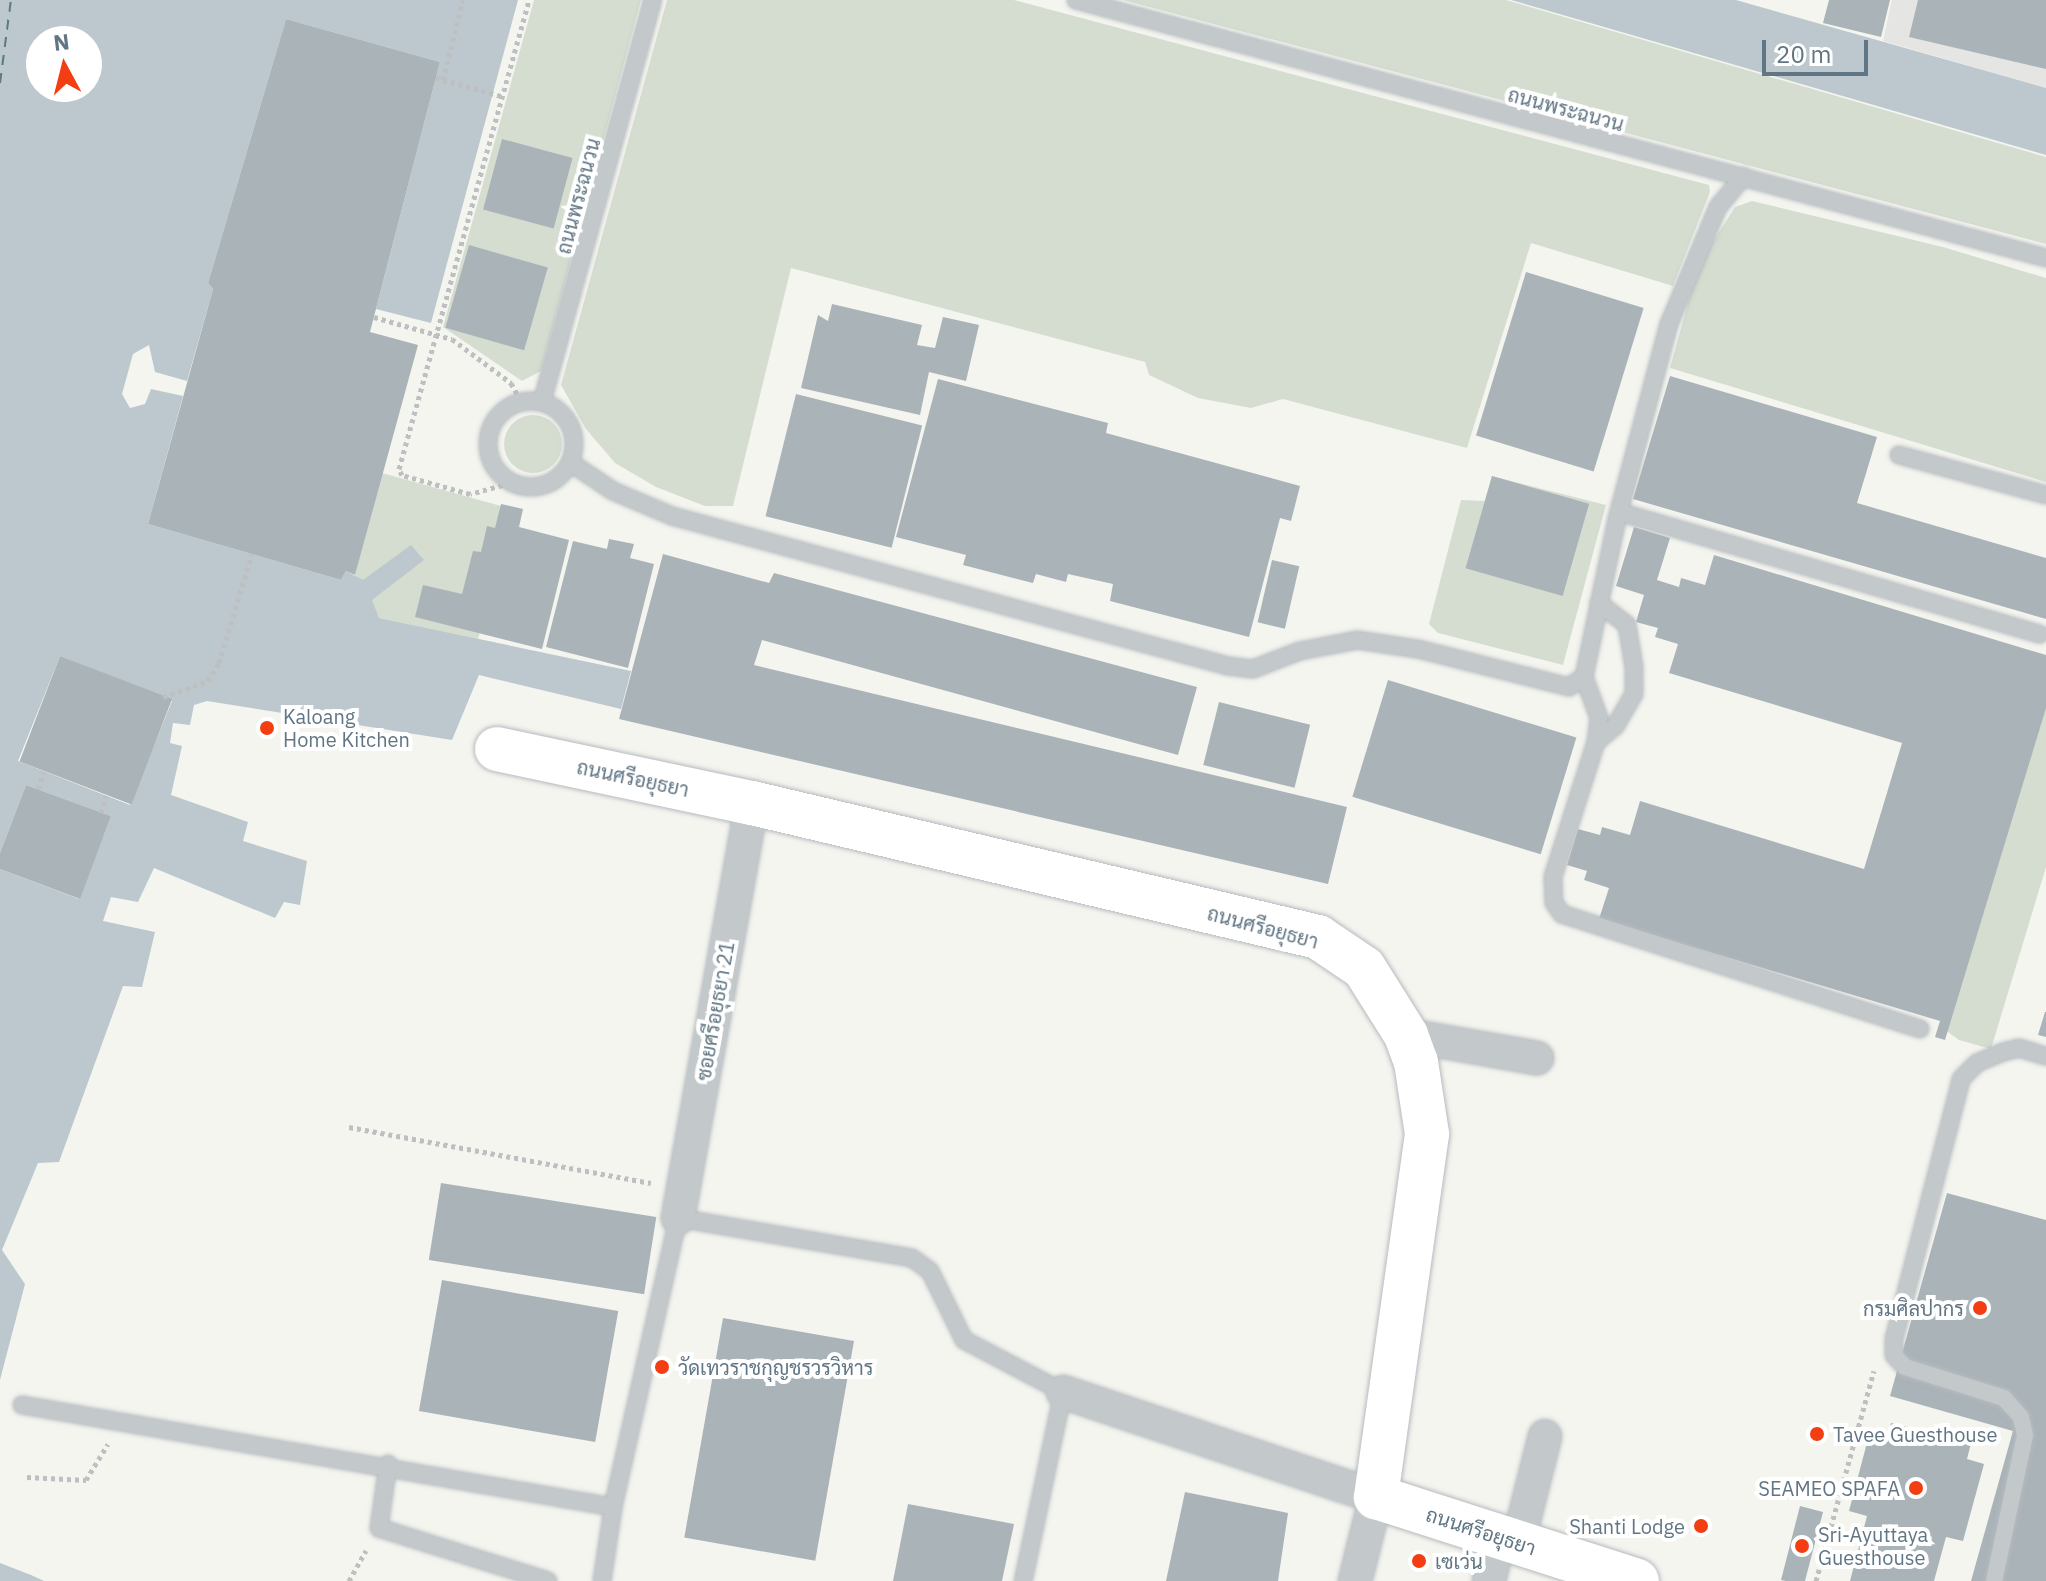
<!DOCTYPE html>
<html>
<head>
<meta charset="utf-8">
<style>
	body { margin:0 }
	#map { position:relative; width:2046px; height:1581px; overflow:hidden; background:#f5f5f0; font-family:"IBM Plex Sans",Sarabun,sans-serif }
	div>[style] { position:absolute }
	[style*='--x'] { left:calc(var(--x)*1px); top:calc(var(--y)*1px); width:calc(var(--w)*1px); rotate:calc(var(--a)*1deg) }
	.built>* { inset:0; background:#e5e6e4 }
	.green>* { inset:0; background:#d5ddd1 }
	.round { border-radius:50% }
	.water>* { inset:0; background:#bcc8cd }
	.ferry>* { height:2px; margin-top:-1px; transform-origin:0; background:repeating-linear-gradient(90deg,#5c7982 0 10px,transparent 0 18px) }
	.building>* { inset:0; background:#aab3b8; transform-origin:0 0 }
	.path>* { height:5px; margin-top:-2.5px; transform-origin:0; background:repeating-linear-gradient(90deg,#bdbfc1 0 4px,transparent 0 8px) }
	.roads { filter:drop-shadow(0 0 2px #b5bbbf) drop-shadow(0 0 2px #b5bbbf) }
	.lane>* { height:16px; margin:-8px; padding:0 8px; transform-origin:8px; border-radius:8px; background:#c3c8ca }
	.lane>.ring { margin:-8px; padding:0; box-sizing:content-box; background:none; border:16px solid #c3c8ca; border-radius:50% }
	.street>* { height:32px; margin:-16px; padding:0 16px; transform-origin:16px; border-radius:16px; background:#c3c8ca }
	.secondary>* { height:44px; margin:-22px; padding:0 22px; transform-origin:22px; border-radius:22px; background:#fff }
	.dots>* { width:22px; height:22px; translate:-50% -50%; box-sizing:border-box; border:4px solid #fff; border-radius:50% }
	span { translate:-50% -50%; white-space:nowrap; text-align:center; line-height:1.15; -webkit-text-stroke:8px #fff; paint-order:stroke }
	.street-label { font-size:20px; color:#617684 }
	.poi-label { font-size:20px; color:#617684 }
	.left { translate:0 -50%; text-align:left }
	.right { translate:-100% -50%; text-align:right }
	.north { position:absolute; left:24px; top:24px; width:80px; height:80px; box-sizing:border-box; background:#fff; border:2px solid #c0c8ce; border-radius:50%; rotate:353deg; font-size:22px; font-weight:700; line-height:32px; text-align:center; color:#617684 }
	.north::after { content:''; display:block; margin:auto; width:28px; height:36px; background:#f23e12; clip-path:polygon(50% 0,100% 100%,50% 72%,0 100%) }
	.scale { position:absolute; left:1762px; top:40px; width:106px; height:36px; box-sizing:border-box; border:4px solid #617684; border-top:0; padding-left:10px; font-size:24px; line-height:28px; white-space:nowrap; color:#617684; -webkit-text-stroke:6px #fff; paint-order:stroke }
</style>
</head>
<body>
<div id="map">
	<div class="built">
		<i style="clip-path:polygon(1892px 0,2046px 0,2046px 88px,1883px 41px)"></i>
	</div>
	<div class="green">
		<i style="clip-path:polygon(534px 0,641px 0,541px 371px,522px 381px,443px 327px)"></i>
		<i style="clip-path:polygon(667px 0,1014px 0,1709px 185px,1710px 192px,1673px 286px,1531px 243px,1467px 448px,1283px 399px,1251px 408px,1198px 398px,1149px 375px,1145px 362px,791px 268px,733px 506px,705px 506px,656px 487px,615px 463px,586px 429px,561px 385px)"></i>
		<i style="clip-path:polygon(1123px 0,1506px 0,2046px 157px,2046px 244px)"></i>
		<i style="clip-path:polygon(1752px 201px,1943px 247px,2046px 278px,2046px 482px,1670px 368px,1691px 292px,1712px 243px,1735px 207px)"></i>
		<i class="round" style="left:504px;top:415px;width:58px;height:58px"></i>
		<i style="clip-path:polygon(382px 473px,515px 510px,478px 639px,379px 618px,355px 575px)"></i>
		<i style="clip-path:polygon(1492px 476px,1606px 505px,1563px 665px,1438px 633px,1429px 624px,1461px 500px,1485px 501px)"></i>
		<i style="clip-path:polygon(2046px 663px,2046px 867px,1991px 1049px,1959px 1040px,1941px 1027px)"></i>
	</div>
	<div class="water">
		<i style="clip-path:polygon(evenodd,0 0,518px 0,431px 323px,376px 309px,440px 62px,286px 19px,208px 283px,213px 289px,187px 381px,155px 372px,149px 345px,133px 354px,122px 394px,130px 408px,145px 404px,151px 389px,183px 396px,148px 524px,341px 580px,346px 571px,363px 580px,411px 545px,424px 560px,372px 600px,379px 618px,631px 671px,621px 709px,479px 675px,452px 740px,207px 701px,194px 705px,190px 725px,173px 723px,170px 743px,182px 746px,171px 795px,248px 822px,243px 841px,307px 861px,300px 905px,284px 902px,275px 918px,154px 868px,138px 902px,111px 897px,103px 921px,155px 932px,142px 987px,123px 986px,59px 1162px,38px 1163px,2px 1250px,25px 1284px,0 1380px,0 869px,79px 899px,111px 816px,26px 785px,0 853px,0 0,40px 40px,88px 40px,88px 88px,40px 88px,40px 40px,0 0,60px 656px,172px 701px,130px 805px,18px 761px,60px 656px)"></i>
		<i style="clip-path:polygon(1511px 0,1736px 0,2046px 88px,2046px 155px)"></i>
		<i style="clip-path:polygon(0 1563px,31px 1575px,44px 1581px,0 1581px)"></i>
	</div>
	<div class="ferry">
		<i style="--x:0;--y:83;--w:84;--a:-82.5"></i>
	</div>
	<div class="building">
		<i style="clip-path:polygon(1829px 0,1890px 0,1881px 37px,1823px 23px)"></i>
		<i style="clip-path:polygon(1918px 0,2046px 0,2046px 69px,1909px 37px)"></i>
		<i style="clip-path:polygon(286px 19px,440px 62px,370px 332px,418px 345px,355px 575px,346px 571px,341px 580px,148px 524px,213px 289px,208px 283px)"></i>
		<i style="left:502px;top:139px;width:73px;height:73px;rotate:15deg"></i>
		<i style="left:469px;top:245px;width:82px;height:86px;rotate:16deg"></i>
		<i style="left:1526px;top:272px;width:123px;height:171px;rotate:17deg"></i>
		<i style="clip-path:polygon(832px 304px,922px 325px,917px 345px,935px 348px,943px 317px,979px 325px,966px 381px,929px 372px,920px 415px,801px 388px,818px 315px,828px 321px)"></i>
		<i style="clip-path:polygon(1670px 376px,1877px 437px,1857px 503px,2046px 558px,2046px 619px,1633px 499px)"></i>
		<i style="clip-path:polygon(938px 379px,1108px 423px,1106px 433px,1300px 486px,1291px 521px,1280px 518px,1249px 637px,1110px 601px,1113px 584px,1068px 574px,1066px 582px,1036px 574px,1033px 583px,963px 565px,966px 555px,896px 537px)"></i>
		<i style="left:796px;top:394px;width:130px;height:126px;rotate:14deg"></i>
		<i style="left:1492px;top:476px;width:101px;height:96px;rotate:16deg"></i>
		<i style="clip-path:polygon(501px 504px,523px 509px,519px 527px,569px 540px,542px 649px,415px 617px,423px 585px,462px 594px,473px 551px,481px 552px,487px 526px,495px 528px)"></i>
		<i style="clip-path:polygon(1634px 527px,1670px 538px,1657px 580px,1679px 587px,1681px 578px,1705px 585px,1714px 555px,2046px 655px,2046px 708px,1945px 1040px,1935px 1037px,1940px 1021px,1599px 919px,1609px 888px,1584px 880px,1587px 871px,1567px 865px,1578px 829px,1600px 835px,1602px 827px,1630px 835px,1640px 801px,1864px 869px,1902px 743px,1669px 673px,1678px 644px,1655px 637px,1658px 628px,1636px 622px,1644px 595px,1616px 586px)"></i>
		<i style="clip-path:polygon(609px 539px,634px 544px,630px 558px,654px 564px,628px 668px,546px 647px,573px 541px,607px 549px)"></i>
		<i style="clip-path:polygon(663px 554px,769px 583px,774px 573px,1197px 687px,1178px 755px,762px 640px,754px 665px,1347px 807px,1328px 884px,619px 719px)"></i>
		<i style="left:1272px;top:560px;width:28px;height:64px;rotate:13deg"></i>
		<i style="left:60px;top:656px;width:120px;height:113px;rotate:21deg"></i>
		<i style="left:1388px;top:680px;width:197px;height:122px;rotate:17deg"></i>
		<i style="left:1219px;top:702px;width:94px;height:65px;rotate:14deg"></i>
		<i style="clip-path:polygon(26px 785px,111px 816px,80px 899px,0 869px,0 853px)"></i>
		<i style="clip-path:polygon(2045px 1012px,2046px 1012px,2046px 1037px,2038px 1035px)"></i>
		<i style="left:441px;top:1183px;width:218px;height:78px;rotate:9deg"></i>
		<i style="clip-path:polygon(1947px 1193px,2046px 1220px,2046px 1581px,1971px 1581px,2013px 1431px,1890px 1396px)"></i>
		<i style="left:442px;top:1280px;width:179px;height:133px;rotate:10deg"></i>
		<i style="left:723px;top:1318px;width:133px;height:223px;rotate:10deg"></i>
		<i style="clip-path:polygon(1891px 1423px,1971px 1443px,1967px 1459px,1984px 1464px,1963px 1541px,1946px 1537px,1934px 1581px,1850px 1581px,1867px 1516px,1849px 1511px,1869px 1435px,1886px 1440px)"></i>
		<i style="clip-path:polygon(1185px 1492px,1288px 1513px,1278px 1581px,1166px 1581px)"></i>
		<i style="clip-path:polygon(908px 1504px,1014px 1524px,1002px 1581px,893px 1581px)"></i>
		<i style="clip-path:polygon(1800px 1506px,1823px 1512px,1805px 1581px,1786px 1581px,1781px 1580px)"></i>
	</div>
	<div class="path">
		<i style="--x:436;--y:77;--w:8;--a:23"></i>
		<i style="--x:443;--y:80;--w:82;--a:-76"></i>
		<i style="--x:443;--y:80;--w:60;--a:15.4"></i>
		<i style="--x:374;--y:317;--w:81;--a:15.8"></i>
		<i style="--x:452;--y:339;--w:74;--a:36.7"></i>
		<i style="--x:511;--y:383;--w:13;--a:61"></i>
		<i style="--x:510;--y:483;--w:41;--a:164.6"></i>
		<i style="--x:470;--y:494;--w:71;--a:-164.4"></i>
		<i style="--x:402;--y:475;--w:7;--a:-117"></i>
		<i style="--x:399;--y:469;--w:487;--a:-74.5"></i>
		<i style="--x:163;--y:697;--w:48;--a:-19.6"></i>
		<i style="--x:208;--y:681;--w:21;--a:-59"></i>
		<i style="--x:219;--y:663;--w:114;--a:-73.2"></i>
		<i style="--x:38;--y:789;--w:18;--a:-71"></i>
		<i style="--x:101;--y:813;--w:18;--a:-74"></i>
		<i style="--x:349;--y:1127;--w:307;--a:10.5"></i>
		<i style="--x:27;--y:1477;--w:59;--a:2.9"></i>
		<i style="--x:86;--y:1480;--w:42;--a:-58.6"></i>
		<i style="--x:349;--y:1581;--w:35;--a:-61"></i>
		<i style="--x:1816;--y:1581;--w:218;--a:-74.6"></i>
	</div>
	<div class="roads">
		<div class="lane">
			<i style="--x:1076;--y:0;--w:1004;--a:14.89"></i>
			<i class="ring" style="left:488px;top:401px;width:70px;height:70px"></i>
			<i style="--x:542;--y:402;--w:417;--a:-74.6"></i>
			<i style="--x:1899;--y:455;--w:152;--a:15.2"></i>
			<i style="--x:571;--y:463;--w:50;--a:33.7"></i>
			<i style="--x:613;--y:491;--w:64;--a:23"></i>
			<i style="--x:672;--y:516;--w:576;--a:15.1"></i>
			<i style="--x:1228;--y:666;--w:25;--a:7"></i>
			<i style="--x:1253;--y:669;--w:50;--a:-21"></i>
			<i style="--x:1300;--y:651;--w:58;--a:-10.9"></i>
			<i style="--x:1357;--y:640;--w:62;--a:8.4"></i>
			<i style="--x:1418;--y:649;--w:156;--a:14.1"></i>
			<i style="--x:1569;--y:687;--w:18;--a:-34"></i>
			<i style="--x:1584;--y:677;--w:161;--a:-78.2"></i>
			<i style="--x:1617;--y:519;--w:202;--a:-75.1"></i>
			<i style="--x:1669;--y:324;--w:127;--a:-67.3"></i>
			<i style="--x:1718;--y:207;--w:40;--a:-50"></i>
			<i style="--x:1619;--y:512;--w:438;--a:16.2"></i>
			<i style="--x:1584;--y:677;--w:44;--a:69.9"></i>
			<i style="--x:1599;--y:718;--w:24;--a:97"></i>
			<i style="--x:1596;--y:742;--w:142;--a:107.7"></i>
			<i style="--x:1553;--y:877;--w:26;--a:88"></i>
			<i style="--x:1554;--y:903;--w:14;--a:54"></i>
			<i style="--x:1562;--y:914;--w:376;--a:17.8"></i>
			<i style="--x:1596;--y:742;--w:26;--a:-40"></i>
			<i style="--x:1616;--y:725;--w:36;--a:-60"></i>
			<i style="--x:1634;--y:694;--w:27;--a:-90"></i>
			<i style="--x:1634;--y:667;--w:43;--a:-99.5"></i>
			<i style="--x:1627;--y:625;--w:36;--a:-142"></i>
			<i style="--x:22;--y:1405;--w:600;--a:9.79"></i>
			<i style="--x:388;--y:1464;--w:65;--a:98"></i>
			<i style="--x:379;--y:1528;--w:177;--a:17.4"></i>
			<i style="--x:602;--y:1581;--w:75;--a:-81.5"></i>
			<i style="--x:613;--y:1507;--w:296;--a:-77.3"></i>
			<i style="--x:678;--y:1218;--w:237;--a:9.7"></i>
			<i style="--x:912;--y:1258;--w:22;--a:36"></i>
			<i style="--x:930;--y:1271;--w:77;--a:63.8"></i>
			<i style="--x:964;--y:1340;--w:112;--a:27.7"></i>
			<i style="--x:1063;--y:1392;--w:193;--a:101.9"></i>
			<i style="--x:1994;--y:1581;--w:149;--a:-78"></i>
			<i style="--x:2025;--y:1435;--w:18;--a:-103"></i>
			<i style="--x:2021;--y:1417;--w:25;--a:-132"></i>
			<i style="--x:2004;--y:1398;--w:104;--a:-162.6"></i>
			<i style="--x:1905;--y:1367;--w:16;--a:-133"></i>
			<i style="--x:1894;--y:1355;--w:16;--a:-90"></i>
			<i style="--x:1894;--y:1339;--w:268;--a:-75.5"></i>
			<i style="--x:1961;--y:1079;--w:23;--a:-45"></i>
			<i style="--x:1977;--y:1063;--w:28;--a:-23"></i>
			<i style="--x:2003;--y:1052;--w:16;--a:-14"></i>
			<i style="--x:2019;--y:1048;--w:28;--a:17"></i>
		</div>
		<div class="street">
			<i style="--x:1406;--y:1035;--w:133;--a:10"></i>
			<i style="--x:678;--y:1218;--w:422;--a:-79.9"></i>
			<i style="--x:1063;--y:1392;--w:330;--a:18.5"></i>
			<i style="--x:1376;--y:1497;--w:87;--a:104"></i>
			<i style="--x:1518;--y:1543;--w:110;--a:-75.8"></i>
			<i style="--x:1489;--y:1581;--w:45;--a:-77.2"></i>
		</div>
		<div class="secondary">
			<i style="--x:497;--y:749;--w:261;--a:12"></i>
			<i style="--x:752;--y:803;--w:582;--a:13.32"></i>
			<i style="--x:1318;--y:937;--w:55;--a:34"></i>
			<i style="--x:1364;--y:968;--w:79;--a:57.9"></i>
			<i style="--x:1406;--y:1035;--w:29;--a:70"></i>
			<i style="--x:1416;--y:1062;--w:73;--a:81.3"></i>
			<i style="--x:1427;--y:1134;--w:367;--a:98"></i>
			<i style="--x:1376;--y:1497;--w:274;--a:17.8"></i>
		</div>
	</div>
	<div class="dots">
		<i style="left:267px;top:728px;background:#f23e12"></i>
		<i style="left:1980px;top:1308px;background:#f23e12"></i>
		<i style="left:662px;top:1367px;background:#f23e12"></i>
		<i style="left:1817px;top:1434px;background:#f23e12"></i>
		<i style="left:1916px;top:1488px;background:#f23e12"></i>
		<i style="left:1701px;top:1526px;background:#f23e12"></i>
		<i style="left:1802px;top:1546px;background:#f23e12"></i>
		<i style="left:1419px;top:1561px;background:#f23e12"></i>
	</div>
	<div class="street-label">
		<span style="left:1566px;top:109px;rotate:15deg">ถนนพระฉนวน</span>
		<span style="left:578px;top:196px;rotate:-75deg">ถนนพระฉนวน</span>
		<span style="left:633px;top:778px;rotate:12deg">ถนนศรีอยุธยา</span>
		<span style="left:1263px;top:927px;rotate:15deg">ถนนศรีอยุธยา</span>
		<span style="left:715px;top:1011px;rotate:-80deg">ซอยศรีอยุธยา 21</span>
		<span style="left:1481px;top:1531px;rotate:18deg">ถนนศรีอยุธยา</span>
	</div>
	<div class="poi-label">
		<span class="left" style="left:283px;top:728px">Kaloang<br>Home Kitchen</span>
		<span class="right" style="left:1964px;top:1308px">กรมศิลปากร</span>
		<span class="left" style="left:678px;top:1367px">วัดเทวราชกุญชรวรวิหาร</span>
		<span class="left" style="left:1833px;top:1434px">Tavee Guesthouse</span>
		<span class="right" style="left:1900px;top:1488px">SEAMEO SPAFA</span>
		<span class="right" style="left:1685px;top:1526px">Shanti Lodge</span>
		<span class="left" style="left:1818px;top:1546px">Sri-Ayuttaya<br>Guesthouse</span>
		<span class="left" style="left:1435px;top:1561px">เซเว่น</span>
	</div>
	<div class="north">N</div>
	<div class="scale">20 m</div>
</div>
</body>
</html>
